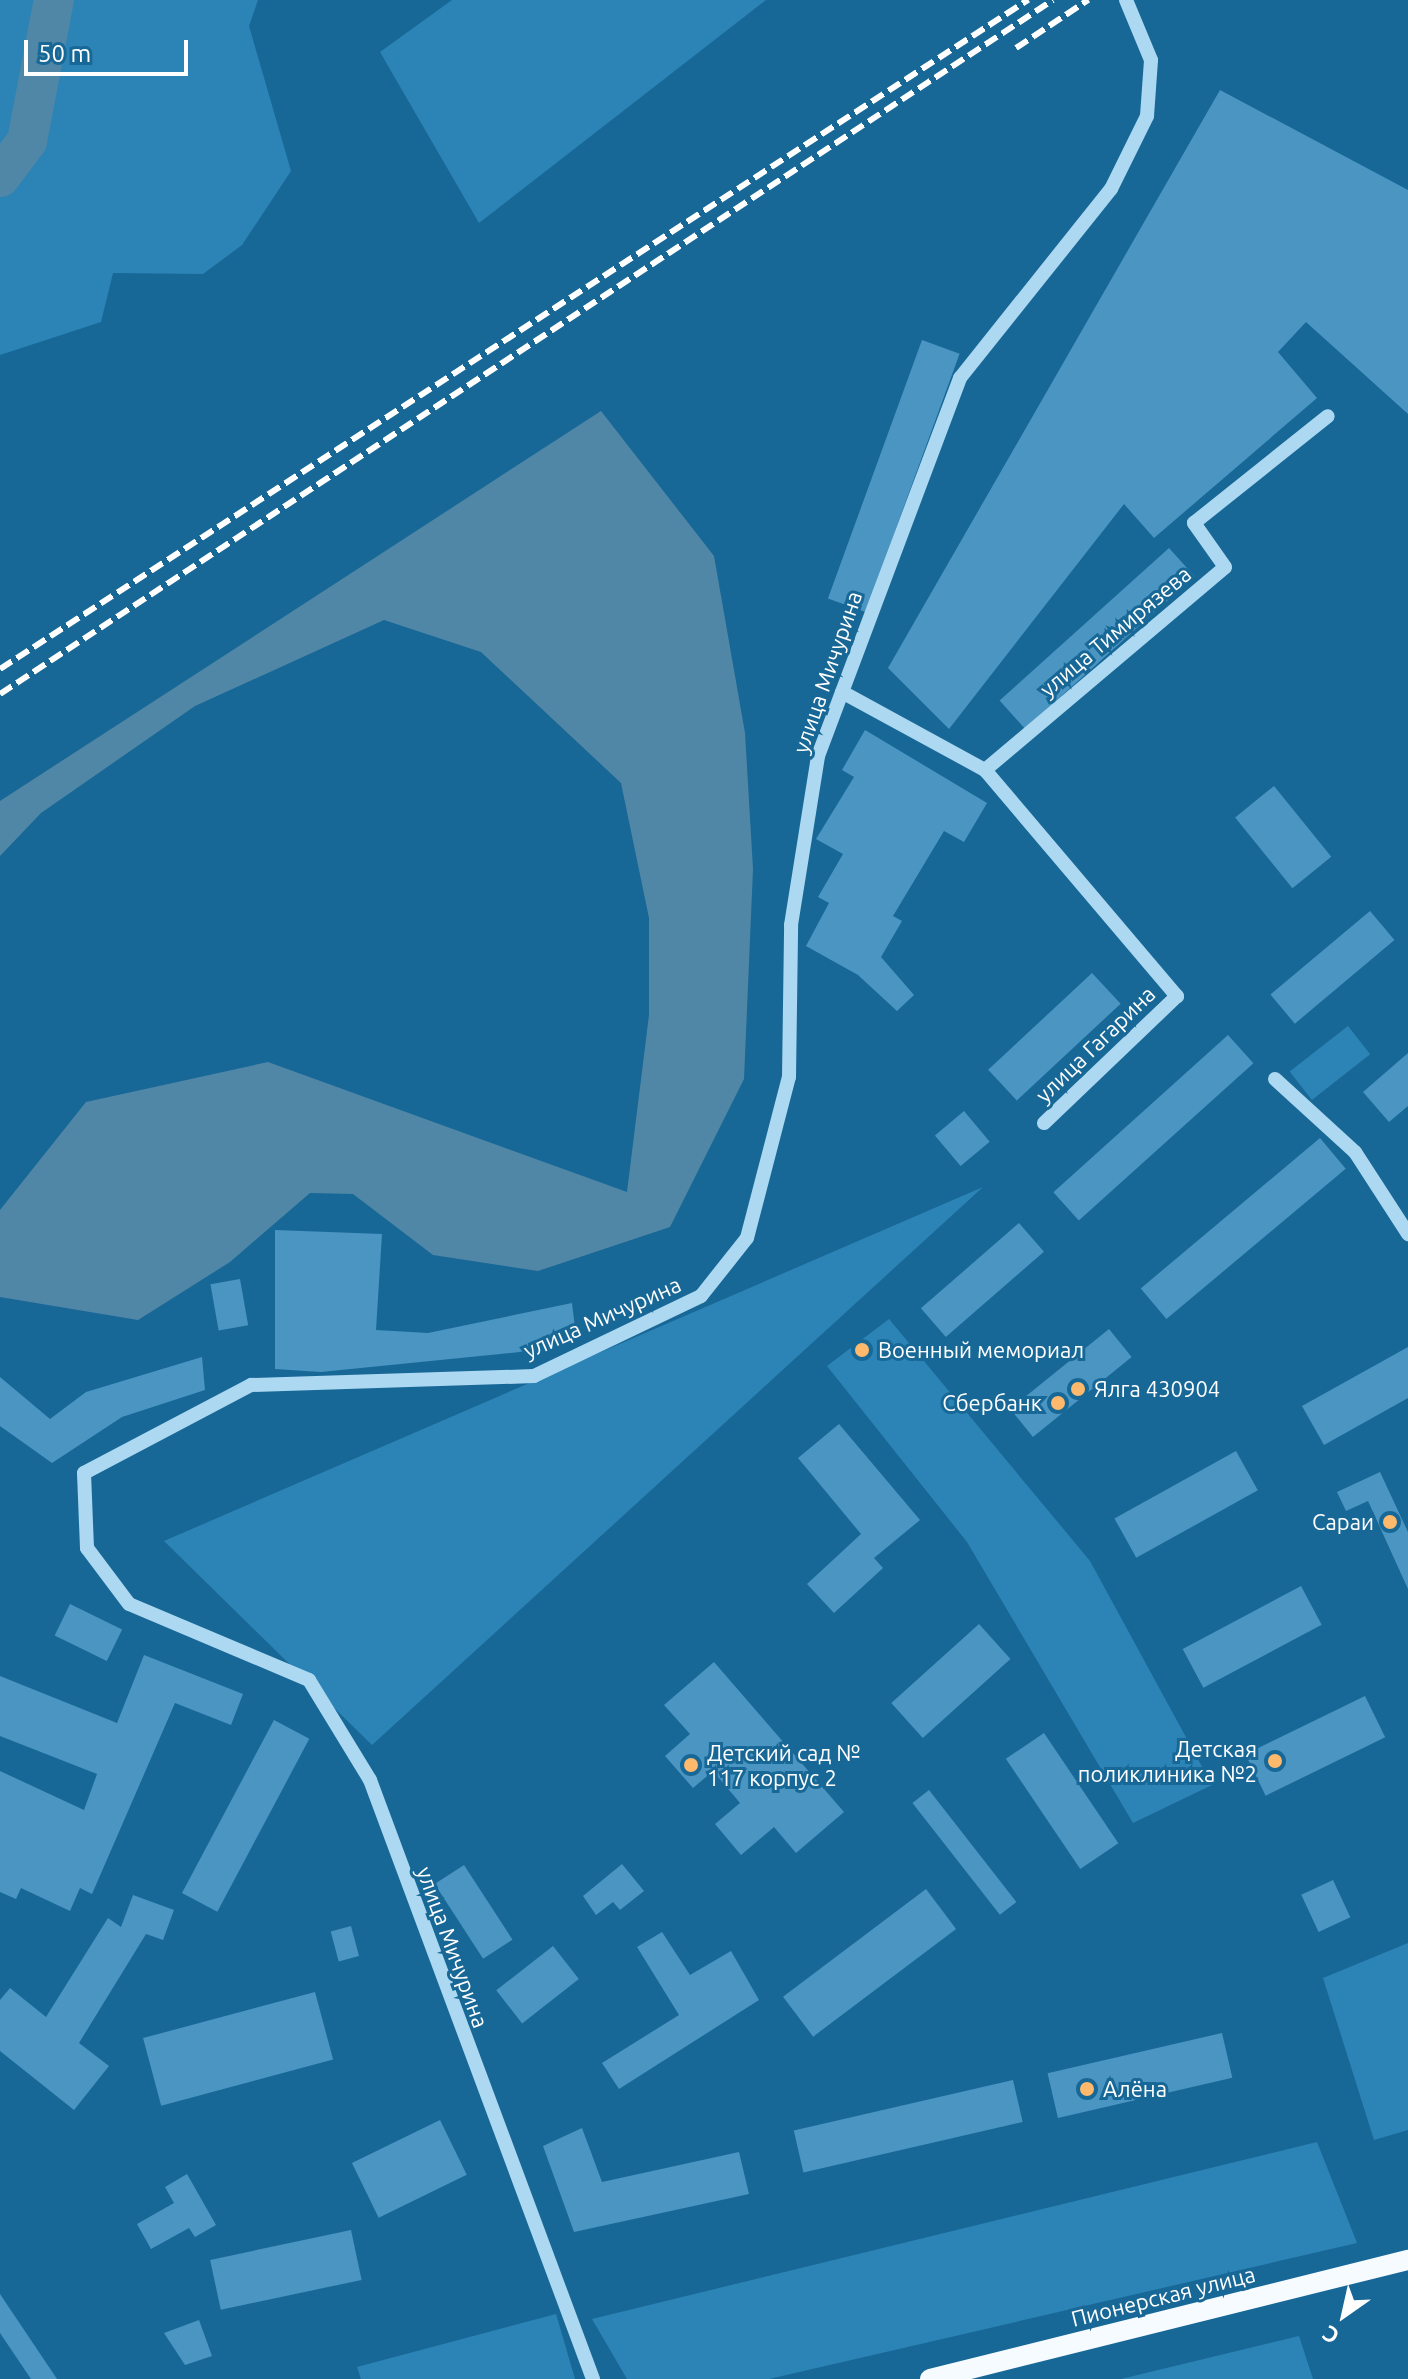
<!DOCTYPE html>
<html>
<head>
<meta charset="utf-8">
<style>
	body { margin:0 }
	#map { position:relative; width:1408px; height:2379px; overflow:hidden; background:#186897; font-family:Ubuntu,sans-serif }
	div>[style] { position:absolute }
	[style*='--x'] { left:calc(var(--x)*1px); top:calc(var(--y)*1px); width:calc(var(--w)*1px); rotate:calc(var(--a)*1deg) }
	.green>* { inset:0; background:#2c84b6; transform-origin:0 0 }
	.water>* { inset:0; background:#5087a7 }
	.river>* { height:40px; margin:-20px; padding:0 20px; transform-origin:20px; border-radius:20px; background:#5087a7 }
	.building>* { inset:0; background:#4a95c2; transform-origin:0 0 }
	.minor>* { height:14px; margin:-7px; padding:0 7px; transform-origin:7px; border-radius:7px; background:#acd8f1 }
	.major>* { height:20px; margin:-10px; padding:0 10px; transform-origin:10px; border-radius:10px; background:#f6fbff }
	.rail>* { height:6px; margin-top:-3px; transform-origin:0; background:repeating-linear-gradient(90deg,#fff 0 14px,transparent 0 20px) }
	.dots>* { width:22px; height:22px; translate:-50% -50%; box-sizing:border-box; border:4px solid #186897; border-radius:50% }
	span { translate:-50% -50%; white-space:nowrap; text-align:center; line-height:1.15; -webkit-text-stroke:6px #186897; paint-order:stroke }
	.street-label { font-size:22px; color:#fff }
	.poi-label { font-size:22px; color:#fff }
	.left { translate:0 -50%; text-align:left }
	.right { translate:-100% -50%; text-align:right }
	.north { position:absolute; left:1304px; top:2275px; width:80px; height:80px; -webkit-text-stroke:6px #186897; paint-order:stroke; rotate:214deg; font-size:22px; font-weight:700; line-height:32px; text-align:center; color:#fff }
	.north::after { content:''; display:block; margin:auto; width:28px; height:36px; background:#fff; clip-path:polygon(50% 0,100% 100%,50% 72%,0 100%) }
	.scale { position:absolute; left:24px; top:40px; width:164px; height:36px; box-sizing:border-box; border:4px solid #fff; border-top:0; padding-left:10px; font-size:24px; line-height:28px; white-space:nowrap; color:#fff; -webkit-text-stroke:6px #186897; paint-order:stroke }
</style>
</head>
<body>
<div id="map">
	<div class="green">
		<i style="clip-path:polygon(0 0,258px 0,249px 26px,291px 171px,242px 245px,203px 274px,113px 273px,101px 322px,0 355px)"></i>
		<i style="clip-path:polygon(452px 0,766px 0,479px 223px,380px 52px)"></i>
		<i style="left:1348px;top:1026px;width:36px;height:74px;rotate:52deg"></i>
		<i style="clip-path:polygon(983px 1187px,372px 1745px,164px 1541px)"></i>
		<i style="clip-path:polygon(889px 1319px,1090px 1561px,1212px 1785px,1133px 1823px,967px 1542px,827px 1366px)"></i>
		<i style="clip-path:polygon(1408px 1943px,1408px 2130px,1374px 2140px,1323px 1978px)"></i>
		<i style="clip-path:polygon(1317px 2142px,1357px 2243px,769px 2379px,627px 2379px,592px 2319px)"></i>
		<i style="clip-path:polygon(556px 2314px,575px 2379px,361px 2379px,357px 2367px)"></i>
		<i style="clip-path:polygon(1299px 2336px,1313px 2379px,1121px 2379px)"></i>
	</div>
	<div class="water">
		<i style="clip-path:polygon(601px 411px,714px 556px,745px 733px,753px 869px,744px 1079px,670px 1227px,538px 1271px,433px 1255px,353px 1194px,310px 1193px,230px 1262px,138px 1320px,0 1297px,0 1210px,86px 1102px,268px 1062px,627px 1192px,649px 1015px,649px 918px,621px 783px,481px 652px,384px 620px,195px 706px,41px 813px,0 856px,0 801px)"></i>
	</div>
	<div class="river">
		<i style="--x:0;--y:177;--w:45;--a:-53.1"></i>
		<i style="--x:27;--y:141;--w:144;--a:-79.2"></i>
	</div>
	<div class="building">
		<i style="clip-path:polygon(1220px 90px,1408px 190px,1408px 414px,1306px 322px,1278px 352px,1317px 398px,1154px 538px,1124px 504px,949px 729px,888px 668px)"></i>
		<i style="left:922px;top:340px;width:40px;height:275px;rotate:20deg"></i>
		<i style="left:1169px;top:548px;width:38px;height:228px;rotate:48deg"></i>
		<i style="clip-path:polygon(865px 730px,987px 803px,964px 842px,944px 831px,893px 916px,902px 921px,881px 957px,914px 995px,897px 1011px,858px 975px,806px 946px,829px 903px,818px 897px,843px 854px,816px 839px,854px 777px,842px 770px)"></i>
		<i style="left:1274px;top:786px;width:91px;height:50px;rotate:51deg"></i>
		<i style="left:1370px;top:911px;width:38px;height:130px;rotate:50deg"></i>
		<i style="left:1092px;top:973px;width:42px;height:142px;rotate:47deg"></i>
		<i style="left:1228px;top:1035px;width:38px;height:235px;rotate:48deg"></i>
		<i style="clip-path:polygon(1408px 1053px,1408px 1106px,1389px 1122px,1363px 1092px)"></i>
		<i style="left:964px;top:1111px;width:40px;height:38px;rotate:50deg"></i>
		<i style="left:1320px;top:1138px;width:40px;height:234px;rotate:50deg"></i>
		<i style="left:1019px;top:1223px;width:38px;height:130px;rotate:49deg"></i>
		<i style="clip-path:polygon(275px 1230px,382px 1234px,376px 1330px,428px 1333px,572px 1303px,576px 1336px,520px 1352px,321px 1372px,275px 1369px)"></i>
		<i style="left:240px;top:1279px;width:47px;height:30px;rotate:80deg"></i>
		<i style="left:1109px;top:1329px;width:36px;height:127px;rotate:51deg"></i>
		<i style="clip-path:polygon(1408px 1347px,1408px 1398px,1324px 1445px,1302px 1406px)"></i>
		<i style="clip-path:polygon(202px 1357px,205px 1390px,122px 1417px,52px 1463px,0 1426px,0 1377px,50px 1419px,86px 1392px)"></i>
		<i style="clip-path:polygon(839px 1424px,920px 1520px,874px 1558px,883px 1568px,834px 1613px,807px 1584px,861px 1534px,798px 1458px)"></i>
		<i style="left:1236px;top:1451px;width:45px;height:139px;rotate:61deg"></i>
		<i style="clip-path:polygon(1380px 1472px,1408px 1532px,1408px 1589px,1368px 1501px,1346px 1511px,1337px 1492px)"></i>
		<i style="left:1301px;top:1586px;width:44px;height:134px;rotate:62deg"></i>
		<i style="left:70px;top:1604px;width:58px;height:35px;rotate:26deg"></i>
		<i style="left:979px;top:1624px;width:47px;height:118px;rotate:48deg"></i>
		<i style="clip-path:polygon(144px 1655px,243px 1694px,231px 1725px,175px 1703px,92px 1894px,80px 1888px,70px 1911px,21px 1888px,16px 1899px,0 1892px,0 1771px,84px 1810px,97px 1774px,0 1736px,0 1676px,117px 1723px)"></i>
		<i style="clip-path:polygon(714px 1662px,844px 1812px,796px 1853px,774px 1827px,741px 1855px,715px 1824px,740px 1803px,713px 1771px,693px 1788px,665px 1756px,690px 1734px,664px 1705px)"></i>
		<i style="left:1365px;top:1696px;width:46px;height:133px;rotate:64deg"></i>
		<i style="left:274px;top:1720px;width:40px;height:196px;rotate:28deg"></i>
		<i style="left:1044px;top:1733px;width:133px;height:46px;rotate:56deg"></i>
		<i style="left:929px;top:1790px;width:142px;height:21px;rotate:52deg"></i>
		<i style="clip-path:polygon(622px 1864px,644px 1891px,620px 1910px,613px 1902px,596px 1915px,583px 1896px)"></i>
		<i style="left:464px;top:1865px;width:89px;height:35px;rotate:57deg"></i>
		<i style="left:1333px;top:1880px;width:41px;height:35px;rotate:65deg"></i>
		<i style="left:926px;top:1889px;width:50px;height:179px;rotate:53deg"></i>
		<i style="clip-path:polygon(133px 1895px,174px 1910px,163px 1940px,146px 1934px,79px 2043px,109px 2066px,74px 2110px,0 2051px,0 2000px,10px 1988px,46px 2017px,108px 1918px,121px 1927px)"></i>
		<i style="left:351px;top:1926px;width:31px;height:21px;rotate:75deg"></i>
		<i style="clip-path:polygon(662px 1932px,690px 1975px,731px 1951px,759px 2000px,619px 2089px,602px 2063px,679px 2015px,637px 1947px)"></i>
		<i style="left:553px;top:1946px;width:42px;height:72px;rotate:52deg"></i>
		<i style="left:315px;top:1992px;width:70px;height:178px;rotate:75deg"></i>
		<i style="left:1222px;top:2033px;width:46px;height:179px;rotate:77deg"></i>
		<i style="left:1013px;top:2080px;width:43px;height:225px;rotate:77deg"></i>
		<i style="left:440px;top:2120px;width:61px;height:98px;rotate:64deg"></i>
		<i style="clip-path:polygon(582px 2128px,602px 2182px,739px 2152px,749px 2194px,574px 2232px,543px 2146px)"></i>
		<i style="clip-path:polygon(187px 2174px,216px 2225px,195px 2237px,189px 2228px,151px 2249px,137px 2224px,174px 2203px,165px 2187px)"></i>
		<i style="left:351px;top:2230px;width:51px;height:144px;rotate:78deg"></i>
		<i style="clip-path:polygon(0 2294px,57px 2379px,31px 2379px,0 2333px)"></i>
		<i style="clip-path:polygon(199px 2320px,212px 2356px,185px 2365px,164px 2333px)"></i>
	</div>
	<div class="minor">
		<i style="--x:842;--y:692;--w:163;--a:28.6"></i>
		<i style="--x:985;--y:770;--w:314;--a:-40.2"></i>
		<i style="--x:1225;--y:567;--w:54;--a:-125.2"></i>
		<i style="--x:1194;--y:523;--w:171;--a:-38.6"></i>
		<i style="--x:985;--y:770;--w:297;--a:49.7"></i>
		<i style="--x:1177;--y:996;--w:184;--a:136.3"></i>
		<i style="--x:1275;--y:1079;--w:108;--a:42.4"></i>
		<i style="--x:1355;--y:1152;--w:98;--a:57.1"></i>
		<i style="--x:593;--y:2379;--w:639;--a:-110.42"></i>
		<i style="--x:370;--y:1780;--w:117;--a:-121.4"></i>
		<i style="--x:309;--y:1680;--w:195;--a:-157.1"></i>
		<i style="--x:129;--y:1604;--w:70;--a:-126.9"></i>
		<i style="--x:87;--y:1548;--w:75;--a:-92.3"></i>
		<i style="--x:84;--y:1473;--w:189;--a:-27.8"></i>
		<i style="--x:251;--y:1385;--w:283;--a:-1.8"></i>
		<i style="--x:534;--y:1376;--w:185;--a:-25.6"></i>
		<i style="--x:701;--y:1296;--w:74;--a:-51.6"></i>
		<i style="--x:747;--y:1238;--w:166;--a:-75.4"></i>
		<i style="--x:789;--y:1077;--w:152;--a:-89.2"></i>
		<i style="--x:791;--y:925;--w:171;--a:-80.9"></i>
		<i style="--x:818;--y:756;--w:404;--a:-69.4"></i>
		<i style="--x:960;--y:378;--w:242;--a:-51.4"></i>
		<i style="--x:1111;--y:189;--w:81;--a:-63.7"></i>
		<i style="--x:1147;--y:116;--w:56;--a:-85.9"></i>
		<i style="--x:1151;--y:60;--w:65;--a:-112.6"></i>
	</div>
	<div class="major">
		<i style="--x:930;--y:2379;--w:493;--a:-14"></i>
	</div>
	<div class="rail">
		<i style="--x:1016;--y:48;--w:87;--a:-33.7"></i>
		<i style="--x:0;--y:669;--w:1227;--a:-33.06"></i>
		<i style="--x:0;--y:694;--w:1261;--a:-33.39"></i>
	</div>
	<div class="dots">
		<i style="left:862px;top:1350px;background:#ffb96c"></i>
		<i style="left:1078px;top:1389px;background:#ffb96c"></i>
		<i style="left:1058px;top:1403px;background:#ffb96c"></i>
		<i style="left:1390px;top:1522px;background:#ffb96c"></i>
		<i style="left:1275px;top:1761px;background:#ffb96c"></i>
		<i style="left:691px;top:1765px;background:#ffb96c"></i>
		<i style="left:1087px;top:2089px;background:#ffb96c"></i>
	</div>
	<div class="street-label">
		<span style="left:1115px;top:631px;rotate:-40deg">улица Тимирязева</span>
		<span style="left:827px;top:672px;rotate:-71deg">улица Мичурина</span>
		<span style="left:1095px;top:1044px;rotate:-44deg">улица Гагарина</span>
		<span style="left:602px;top:1317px;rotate:-24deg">улица Мичурина</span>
		<span style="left:453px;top:1947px;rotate:70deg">улица Мичурина</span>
		<span style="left:1163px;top:2296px;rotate:-14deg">Пионерская улица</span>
	</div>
	<div class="poi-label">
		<span class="left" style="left:878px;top:1350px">Военный мемориал</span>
		<span class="left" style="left:1094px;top:1389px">Ялга 430904</span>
		<span class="right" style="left:1042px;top:1403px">Сбербанк</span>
		<span class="right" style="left:1374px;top:1522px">Сараи</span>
		<span class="right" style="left:1257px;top:1761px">Детская<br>поликлиника №2</span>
		<span class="left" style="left:707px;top:1765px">Детский сад №<br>117 корпус 2</span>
		<span class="left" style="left:1103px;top:2089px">Алёна</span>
	</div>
	<div class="north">С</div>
	<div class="scale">50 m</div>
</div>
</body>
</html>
